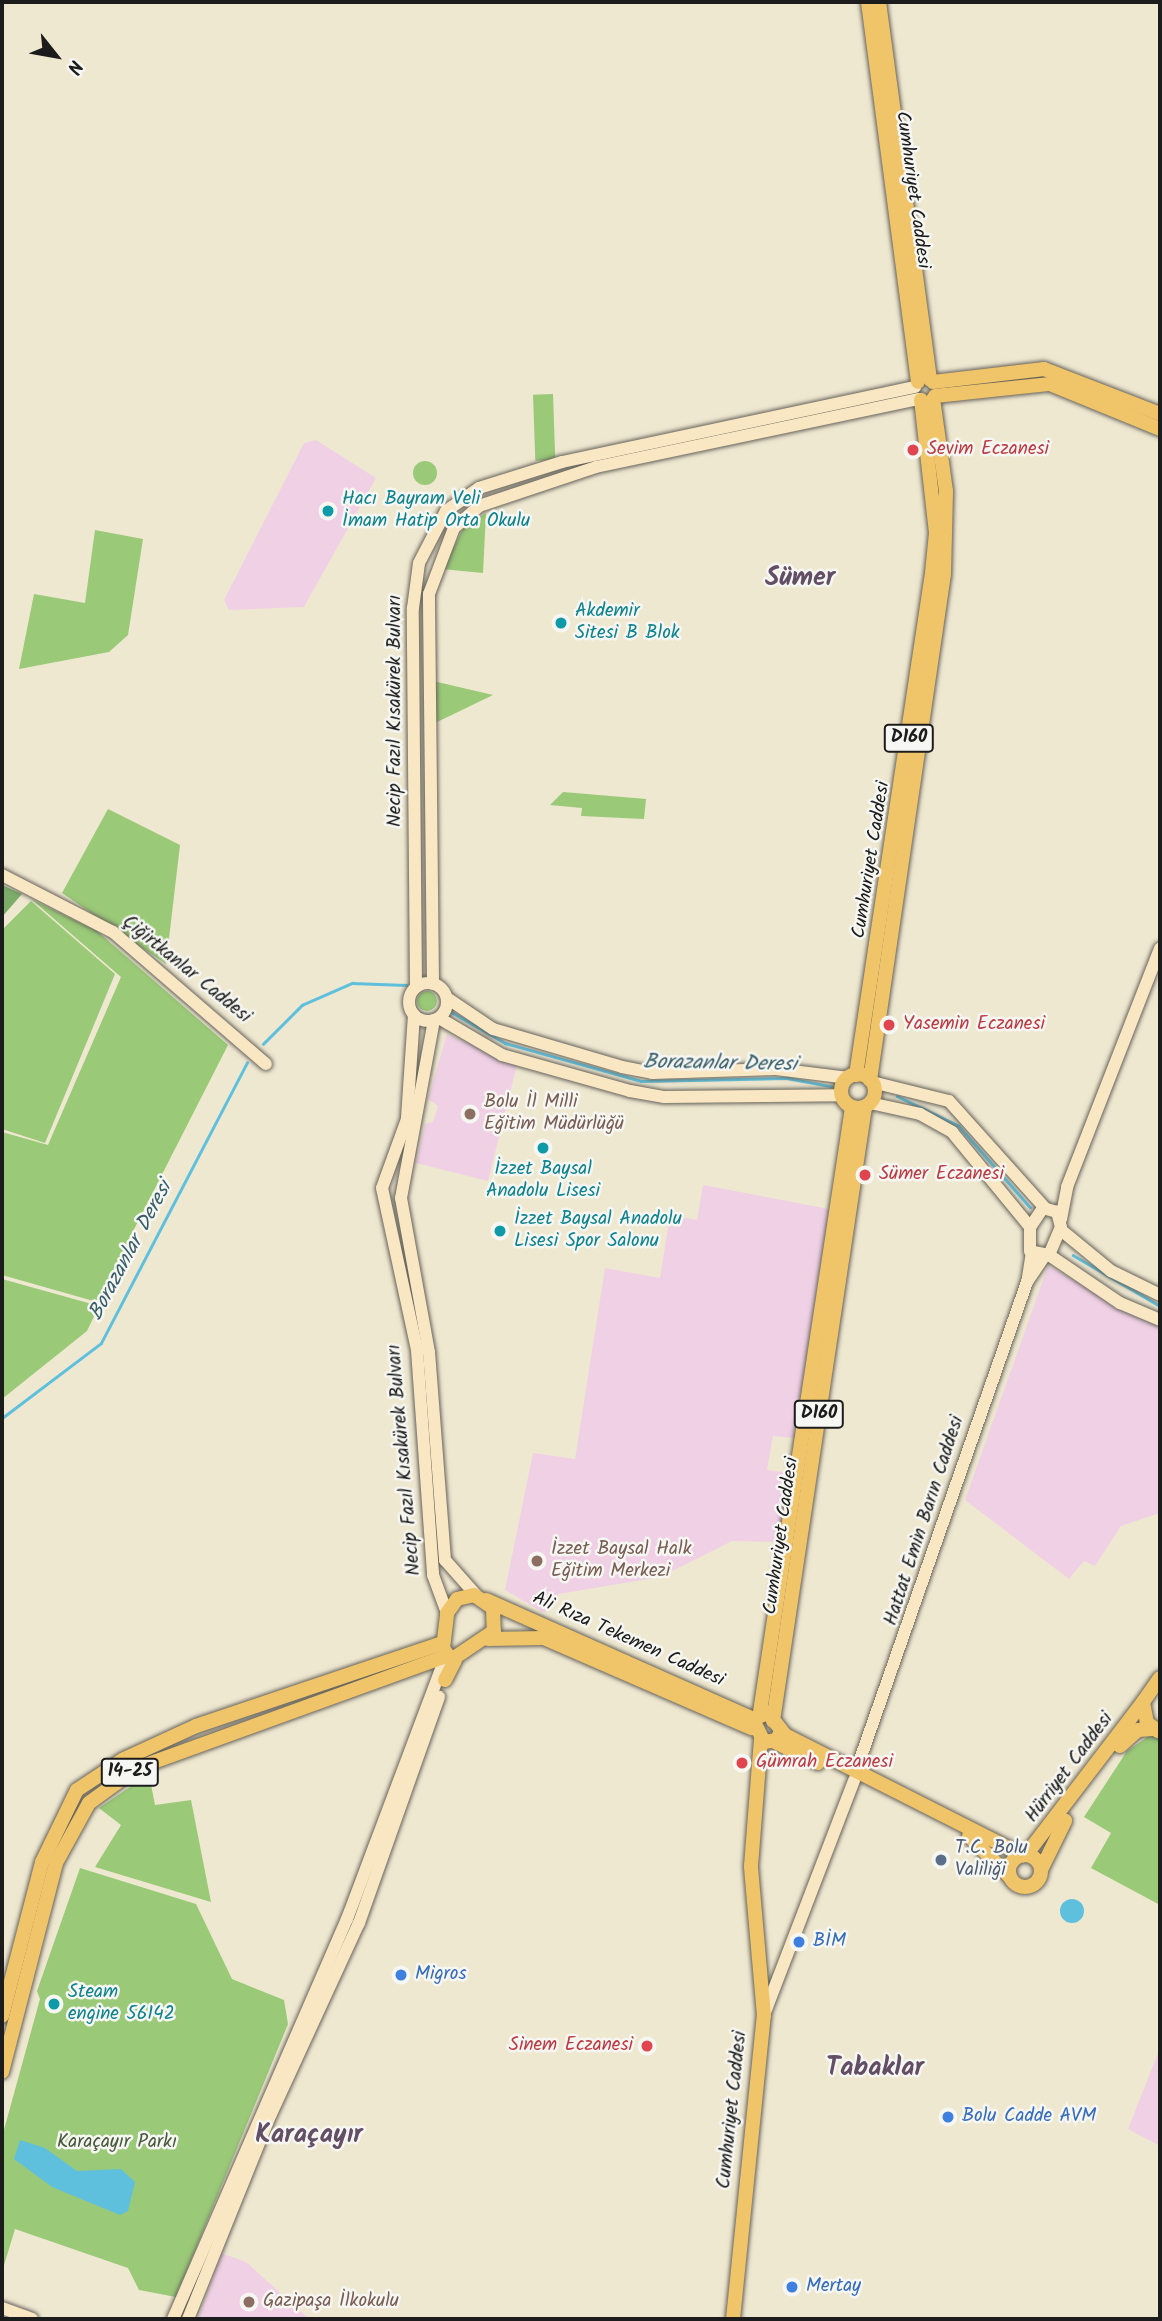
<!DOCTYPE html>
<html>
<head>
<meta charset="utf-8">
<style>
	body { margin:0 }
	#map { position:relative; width:1162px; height:2321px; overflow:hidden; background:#efe8d1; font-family:Kalam,sans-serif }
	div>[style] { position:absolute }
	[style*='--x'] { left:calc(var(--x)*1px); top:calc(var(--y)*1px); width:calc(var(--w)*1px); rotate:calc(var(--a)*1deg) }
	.built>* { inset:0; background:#f0d0e5 }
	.green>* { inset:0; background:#9ac978; transform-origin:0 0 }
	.round { border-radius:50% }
	.forest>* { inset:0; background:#7bad68 }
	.water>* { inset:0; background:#5fc0dd }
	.stream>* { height:2.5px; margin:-1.25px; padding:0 1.25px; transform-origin:1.25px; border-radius:1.25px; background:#5fc0dd }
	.roads { filter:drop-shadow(0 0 2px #66635b) drop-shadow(0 0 2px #66635b) }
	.secondary>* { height:12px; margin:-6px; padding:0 6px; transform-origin:6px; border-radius:6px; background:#f9e7c3 }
	.secondary>.ring { margin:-6px; padding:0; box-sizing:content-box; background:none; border:12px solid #f9e7c3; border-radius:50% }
	.primary>* { height:14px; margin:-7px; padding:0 7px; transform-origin:7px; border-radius:7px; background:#f0c469 }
	.primary>.ring { margin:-7px; padding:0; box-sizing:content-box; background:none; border:14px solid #f0c469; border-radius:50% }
	.dots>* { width:19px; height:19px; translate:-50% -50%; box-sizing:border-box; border:4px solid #f6f6f2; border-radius:50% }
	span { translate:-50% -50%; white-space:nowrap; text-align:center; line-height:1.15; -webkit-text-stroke:5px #f6f6f2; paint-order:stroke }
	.shield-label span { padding:2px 5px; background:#f6f6f2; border:2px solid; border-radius:5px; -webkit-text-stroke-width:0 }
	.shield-label { font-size:18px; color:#1c1c1c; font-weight:700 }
	.street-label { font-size:19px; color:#1c1c1c }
	.health-label { font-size:19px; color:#be3a42 }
	.left { translate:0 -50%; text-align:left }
	.right { translate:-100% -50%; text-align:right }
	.culture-label { font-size:19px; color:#0d838f }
	.education-label { font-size:19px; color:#785e54 }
	.service-label { font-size:19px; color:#4e5e75 }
	.shop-label { font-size:19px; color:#366cbe }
	.park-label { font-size:19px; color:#48593c }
	.water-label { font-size:21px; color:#375e69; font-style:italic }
	.district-label { font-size:26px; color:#624e65; font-weight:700 }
	.frame { position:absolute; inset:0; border:4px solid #1c1c1c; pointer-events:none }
	.north { position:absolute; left:21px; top:21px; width:70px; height:70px; -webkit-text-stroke:5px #f6f6f2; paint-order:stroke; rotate:121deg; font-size:19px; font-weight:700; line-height:28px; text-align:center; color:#1c1c1c }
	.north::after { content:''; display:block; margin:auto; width:24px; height:32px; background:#1c1c1c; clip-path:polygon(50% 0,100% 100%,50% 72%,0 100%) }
</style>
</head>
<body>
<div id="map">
	<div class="built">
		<i style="clip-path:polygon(316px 440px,376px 478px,304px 607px,229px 610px,224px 600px,304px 443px)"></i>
		<i style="clip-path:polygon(447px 1034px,517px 1065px,488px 1181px,416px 1163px,425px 1124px,433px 1122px,438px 1106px,428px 1099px)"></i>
		<i style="clip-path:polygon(703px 1185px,829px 1209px,795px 1438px,773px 1436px,767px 1470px,790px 1473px,780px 1542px,732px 1541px,660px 1577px,559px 1594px,544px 1613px,505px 1590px,533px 1453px,575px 1459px,605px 1268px,660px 1278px,670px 1215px,697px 1220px)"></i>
		<i style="clip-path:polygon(1048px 1266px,1160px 1326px,1160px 1513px,1121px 1526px,1095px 1566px,1084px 1561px,1069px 1579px,965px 1500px)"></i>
		<i style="clip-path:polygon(1160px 2048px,1160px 2146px,1128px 2129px)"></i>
		<i style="clip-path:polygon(221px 2253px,246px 2262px,309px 2319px,198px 2319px)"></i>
	</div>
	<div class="green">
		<i style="left:553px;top:394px;width:66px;height:20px;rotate:88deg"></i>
		<i class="round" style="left:413px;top:461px;width:24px;height:24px"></i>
		<i style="clip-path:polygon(486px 513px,483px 573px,442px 569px,464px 527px)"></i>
		<i style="clip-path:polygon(95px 530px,143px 539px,128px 635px,109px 652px,19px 669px,34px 594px,85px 603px)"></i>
		<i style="clip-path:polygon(433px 681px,493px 695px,433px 724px)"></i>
		<i style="clip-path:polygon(563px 792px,646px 799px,644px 819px,581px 816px,582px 808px,550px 805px)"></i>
		<i style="clip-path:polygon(108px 809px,180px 845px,166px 964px,62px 893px)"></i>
		<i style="clip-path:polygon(31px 899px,97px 931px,228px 1045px,97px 1302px,2px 1275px,2px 1132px,48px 1145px,121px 977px)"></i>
		<i style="clip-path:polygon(31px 901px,115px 974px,45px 1143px,2px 1129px,2px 930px)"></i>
		<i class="round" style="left:417px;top:991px;width:20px;height:20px"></i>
		<i style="clip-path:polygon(2px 1279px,99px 1306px,87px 1331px,2px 1399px)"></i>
		<i style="clip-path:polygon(1152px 1734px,1160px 1736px,1160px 1905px,1091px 1868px,1111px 1833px,1084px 1817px,1127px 1751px)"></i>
		<i style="clip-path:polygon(149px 1774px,155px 1805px,191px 1800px,211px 1902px,95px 1867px,121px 1825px,99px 1808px)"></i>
		<i style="clip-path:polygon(80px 1868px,196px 1904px,232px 1979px,284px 2000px,288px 2024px,176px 2297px,139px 2290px,128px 2268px,15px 2229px,2px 2272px,2px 2137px,40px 1999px,37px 1991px)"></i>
	</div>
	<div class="forest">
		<i style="clip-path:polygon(2px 885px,22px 894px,2px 917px)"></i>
	</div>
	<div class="water">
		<i class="round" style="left:1060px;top:1899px;width:24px;height:24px"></i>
		<i style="clip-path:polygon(20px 2140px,45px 2148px,77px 2171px,121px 2169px,135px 2182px,128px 2211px,120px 2215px,52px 2187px,14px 2159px)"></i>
	</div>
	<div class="stream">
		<i style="--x:448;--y:1010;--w:66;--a:30.1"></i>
		<i style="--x:505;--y:1043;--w:141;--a:15.6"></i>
		<i style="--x:641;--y:1081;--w:146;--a:-1.2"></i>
		<i style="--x:787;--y:1078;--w:49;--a:10.6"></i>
		<i style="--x:263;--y:1044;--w:55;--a:-45"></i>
		<i style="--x:302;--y:1005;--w:55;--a:-23.7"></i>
		<i style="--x:352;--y:983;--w:54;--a:2.1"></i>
		<i style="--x:897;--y:1096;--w:69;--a:25.8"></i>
		<i style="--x:959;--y:1126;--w:108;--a:48.8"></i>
		<i style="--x:1073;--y:1255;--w:101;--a:30.4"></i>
		<i style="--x:2;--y:1418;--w:124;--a:-37.1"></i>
		<i style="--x:101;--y:1343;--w:316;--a:-62.5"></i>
	</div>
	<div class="roads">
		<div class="secondary">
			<i style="--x:2;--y:875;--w:125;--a:27.2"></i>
			<i style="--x:113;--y:932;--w:202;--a:40.8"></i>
			<i class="ring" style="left:409px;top:983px;width:26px;height:26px"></i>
			<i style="--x:433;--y:984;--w:390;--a:-90.6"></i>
			<i style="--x:429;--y:594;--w:71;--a:-69.3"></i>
			<i style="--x:454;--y:528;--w:33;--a:-41"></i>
			<i style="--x:479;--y:506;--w:123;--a:-18.4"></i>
			<i style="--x:596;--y:467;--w:330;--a:-11.9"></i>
			<i style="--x:416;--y:987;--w:379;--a:-90.5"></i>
			<i style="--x:413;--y:608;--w:45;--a:-82.4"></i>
			<i style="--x:419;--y:563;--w:59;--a:-62.6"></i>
			<i style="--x:446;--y:511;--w:40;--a:-34.9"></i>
			<i style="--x:479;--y:488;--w:87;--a:-17.4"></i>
			<i style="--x:562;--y:462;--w:361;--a:-12"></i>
			<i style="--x:447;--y:998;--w:55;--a:34"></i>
			<i style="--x:493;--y:1029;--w:134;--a:16.4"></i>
			<i style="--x:622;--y:1067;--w:31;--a:11"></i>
			<i style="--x:652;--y:1073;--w:124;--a:-1.8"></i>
			<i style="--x:776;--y:1069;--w:73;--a:7.1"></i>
			<i style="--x:414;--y:1015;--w:104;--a:93.9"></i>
			<i style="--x:407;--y:1119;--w:73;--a:109.9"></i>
			<i style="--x:382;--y:1188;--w:166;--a:77.8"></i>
			<i style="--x:417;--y:1350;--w:226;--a:85.9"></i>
			<i style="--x:433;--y:1575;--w:40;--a:69.8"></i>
			<i style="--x:439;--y:1018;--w:73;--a:30.4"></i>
			<i style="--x:502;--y:1055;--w:133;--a:15.7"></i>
			<i style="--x:630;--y:1091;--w:35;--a:10"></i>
			<i style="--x:664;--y:1097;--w:178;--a:-0.6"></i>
			<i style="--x:434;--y:1020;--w:181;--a:100.5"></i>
			<i style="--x:401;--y:1198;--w:157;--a:79.7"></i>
			<i style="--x:429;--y:1352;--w:209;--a:85.6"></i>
			<i style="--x:445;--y:1560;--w:48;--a:48.4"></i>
			<i style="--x:872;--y:1082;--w:79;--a:13.9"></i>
			<i style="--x:949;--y:1101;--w:144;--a:48.1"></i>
			<i style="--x:870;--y:1103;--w:51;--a:12.4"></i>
			<i style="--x:920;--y:1114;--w:37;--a:29"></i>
			<i style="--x:952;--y:1132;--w:123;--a:50.6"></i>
			<i style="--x:1030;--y:1227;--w:24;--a:90"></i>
			<i style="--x:1030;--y:1251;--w:19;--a:12"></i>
			<i style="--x:1049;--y:1255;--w:30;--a:-67"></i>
			<i style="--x:1061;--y:1227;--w:16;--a:-105"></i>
			<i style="--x:1057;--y:1212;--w:15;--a:-164"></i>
			<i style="--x:1043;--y:1208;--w:23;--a:124"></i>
			<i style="--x:1061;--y:1219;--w:33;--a:-79"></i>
			<i style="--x:1067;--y:1187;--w:256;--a:-68.7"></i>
			<i style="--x:1061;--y:1230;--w:65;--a:39.4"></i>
			<i style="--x:1111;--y:1271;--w:55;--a:26.1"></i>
			<i style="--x:1032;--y:1252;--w:30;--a:99"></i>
			<i style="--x:1027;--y:1282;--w:30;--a:-56"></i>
			<i style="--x:1049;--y:1255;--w:86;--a:34.1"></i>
			<i style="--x:1120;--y:1303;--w:43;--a:23"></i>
			<i style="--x:856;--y:1771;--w:518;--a:-70.73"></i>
			<i style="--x:764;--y:2015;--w:252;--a:-69"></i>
			<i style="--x:2;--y:2308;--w:32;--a:20"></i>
			<i style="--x:173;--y:2319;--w:436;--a:-66.5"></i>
			<i style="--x:347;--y:1919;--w:281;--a:-69.4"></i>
			<i style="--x:188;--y:2319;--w:221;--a:-68"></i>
			<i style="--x:271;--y:2114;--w:210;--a:-65.3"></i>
			<i style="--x:359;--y:1923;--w:240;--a:-70.5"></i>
		</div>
		<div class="primary">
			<i style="--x:868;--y:2;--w:383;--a:82.5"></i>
			<i style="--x:879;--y:2;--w:381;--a:82.3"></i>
			<i style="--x:933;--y:382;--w:112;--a:-6.7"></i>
			<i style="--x:1044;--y:369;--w:124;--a:21.2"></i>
			<i style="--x:935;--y:396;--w:116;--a:-6"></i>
			<i style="--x:1050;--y:384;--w:119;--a:22.2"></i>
			<i class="ring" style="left:841px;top:1074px;width:20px;height:20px"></i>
			<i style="--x:856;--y:1075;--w:508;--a:-81.39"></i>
			<i style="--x:932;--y:573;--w:40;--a:-84.3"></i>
			<i style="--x:936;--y:533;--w:134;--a:-96.4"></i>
			<i style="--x:870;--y:1080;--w:511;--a:-81.68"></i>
			<i style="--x:944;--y:574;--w:83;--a:-88.6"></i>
			<i style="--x:946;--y:491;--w:93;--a:-98"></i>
			<i style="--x:474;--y:1595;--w:23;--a:34"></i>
			<i style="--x:493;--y:1608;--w:23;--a:88"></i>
			<i style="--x:494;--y:1631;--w:52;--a:146"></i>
			<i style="--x:451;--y:1660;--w:14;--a:-124"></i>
			<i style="--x:443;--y:1648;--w:35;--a:-83"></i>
			<i style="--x:447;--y:1613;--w:17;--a:-54"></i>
			<i style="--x:457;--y:1599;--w:17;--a:-13"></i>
			<i style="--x:486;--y:1600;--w:292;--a:24"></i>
			<i style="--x:488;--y:1639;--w:56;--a:-1"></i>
			<i style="--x:544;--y:1638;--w:226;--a:23.5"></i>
			<i style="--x:445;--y:1680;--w:22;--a:-63"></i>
			<i style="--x:760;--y:1712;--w:612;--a:-81.35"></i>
			<i style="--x:773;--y:1721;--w:621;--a:-81.48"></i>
			<i style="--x:1158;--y:1731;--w:14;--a:-144"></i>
			<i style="--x:1147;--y:1723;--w:21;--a:-101"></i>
			<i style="--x:1143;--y:1702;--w:29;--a:-55"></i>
			<i style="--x:780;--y:1733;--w:8;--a:113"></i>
			<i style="--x:777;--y:1740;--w:13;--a:171"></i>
			<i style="--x:764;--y:1742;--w:25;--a:-116"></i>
			<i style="--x:753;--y:1719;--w:16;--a:-22"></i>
			<i style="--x:768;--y:1713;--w:28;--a:52"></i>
			<i style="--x:785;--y:1735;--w:267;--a:26.8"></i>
			<i style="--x:775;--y:1742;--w:48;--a:26"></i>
			<i style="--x:1120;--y:1746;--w:24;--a:-42"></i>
			<i style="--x:1138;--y:1730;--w:14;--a:-4"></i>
			<i style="--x:969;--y:1836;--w:57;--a:45"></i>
			<i style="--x:1026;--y:1855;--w:193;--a:-52.6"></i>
			<i class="ring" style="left:1009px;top:1855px;width:18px;height:18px"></i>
			<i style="--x:1041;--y:1870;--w:55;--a:-63.9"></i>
			<i style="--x:2;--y:2016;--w:159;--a:-75.4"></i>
			<i style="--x:42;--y:1862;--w:80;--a:-64.1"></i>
			<i style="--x:77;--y:1790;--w:56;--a:-33.4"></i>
			<i style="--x:124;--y:1759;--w:79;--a:-24.6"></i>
			<i style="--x:196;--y:1726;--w:261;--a:-18.6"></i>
			<i style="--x:2;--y:2072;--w:216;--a:-75.5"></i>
			<i style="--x:56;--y:1863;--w:68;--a:-61.2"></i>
			<i style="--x:89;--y:1803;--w:59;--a:-36.1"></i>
			<i style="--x:137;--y:1768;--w:329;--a:-19.9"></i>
			<i style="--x:733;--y:2319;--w:305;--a:-84.2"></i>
			<i style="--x:764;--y:2016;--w:151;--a:-95"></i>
			<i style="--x:751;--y:1866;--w:128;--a:-85.5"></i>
		</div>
	</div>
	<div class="dots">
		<i style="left:913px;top:450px;background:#e0444e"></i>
		<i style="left:328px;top:511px;background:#0f9aa8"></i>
		<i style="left:561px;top:623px;background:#0f9aa8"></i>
		<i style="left:889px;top:1025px;background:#e0444e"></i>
		<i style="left:470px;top:1114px;background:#8d6e63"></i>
		<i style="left:543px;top:1148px;background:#0f9aa8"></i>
		<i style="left:865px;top:1175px;background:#e0444e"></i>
		<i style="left:500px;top:1231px;background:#0f9aa8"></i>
		<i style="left:537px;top:1561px;background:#8d6e63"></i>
		<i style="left:742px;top:1763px;background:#e0444e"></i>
		<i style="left:941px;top:1860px;background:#5c6f8a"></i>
		<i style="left:799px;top:1942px;background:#3f7fe0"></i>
		<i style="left:401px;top:1975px;background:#3f7fe0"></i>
		<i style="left:54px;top:2004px;background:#0f9aa8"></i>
		<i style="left:647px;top:2046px;background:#e0444e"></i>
		<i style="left:948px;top:2117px;background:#3f7fe0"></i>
		<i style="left:792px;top:2287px;background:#3f7fe0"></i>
		<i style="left:249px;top:2302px;background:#8d6e63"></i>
	</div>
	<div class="shield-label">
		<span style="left:909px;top:738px">D160</span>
		<span style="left:819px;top:1414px">D160</span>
		<span style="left:130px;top:1772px">14-25</span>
	</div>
	<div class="street-label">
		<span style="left:912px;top:190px;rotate:82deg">Cumhuriyet Caddesi</span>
		<span style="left:396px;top:711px;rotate:-90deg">Necip Fazıl Kısakürek Bulvarı</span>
		<span style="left:872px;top:860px;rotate:-81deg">Cumhuriyet Caddesi</span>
		<span style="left:186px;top:970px;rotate:39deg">Çiğirtkanlar Caddesi</span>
		<span style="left:405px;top:1460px;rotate:-95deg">Necip Fazıl Kısakürek Bulvarı</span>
		<span style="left:925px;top:1521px;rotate:-72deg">Hattat Emin Barın Caddesi</span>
		<span style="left:782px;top:1536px;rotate:-82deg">Cumhuriyet Caddesi</span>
		<span style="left:628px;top:1640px;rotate:24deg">Ali Rıza Tekemen Caddesi</span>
		<span style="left:1070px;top:1768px;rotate:-53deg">Hürriyet Caddesi</span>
		<span style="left:733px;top:2110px;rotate:-84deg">Cumhuriyet Caddesi</span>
	</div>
	<div class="health-label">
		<span class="left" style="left:927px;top:450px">Sevim Eczanesi</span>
		<span class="left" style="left:903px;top:1025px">Yasemin Eczanesi</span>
		<span class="left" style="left:879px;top:1175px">Sümer Eczanesi</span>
		<span class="left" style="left:756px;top:1763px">Gümrah Eczanesi</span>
		<span class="right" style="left:633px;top:2046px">Sinem Eczanesi</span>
	</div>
	<div class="culture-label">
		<span class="left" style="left:342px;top:511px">Hacı Bayram Veli<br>İmam Hatip Orta Okulu</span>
		<span class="left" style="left:575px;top:623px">Akdemir<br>Sitesi B Blok</span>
		<span style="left:543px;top:1181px">İzzet Baysal<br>Anadolu Lisesi</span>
		<span class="left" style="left:514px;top:1231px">İzzet Baysal Anadolu<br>Lisesi Spor Salonu</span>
		<span class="left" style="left:68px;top:2004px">Steam<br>engine 56142</span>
	</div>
	<div class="education-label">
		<span class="left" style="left:484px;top:1114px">Bolu İl Milli<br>Eğitim Müdürlüğü</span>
		<span class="left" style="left:551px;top:1561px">İzzet Baysal Halk<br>Eğitim Merkezi</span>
		<span class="left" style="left:263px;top:2302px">Gazipaşa İlkokulu</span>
	</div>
	<div class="service-label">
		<span class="left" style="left:955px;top:1860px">T.C. Bolu<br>Valiliği</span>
	</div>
	<div class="shop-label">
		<span class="left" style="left:813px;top:1942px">BİM</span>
		<span class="left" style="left:415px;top:1975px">Migros</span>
		<span class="left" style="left:962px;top:2117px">Bolu Cadde AVM</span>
		<span class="left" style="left:806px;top:2287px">Mertay</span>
	</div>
	<div class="park-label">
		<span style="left:117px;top:2143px">Karaçayır Parkı</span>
	</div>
	<div class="water-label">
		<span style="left:720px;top:1064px;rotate:1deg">Borazanlar Deresi</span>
		<span style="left:131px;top:1251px;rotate:-62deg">Borazanlar Deresi</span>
	</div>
	<div class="district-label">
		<span style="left:800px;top:579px">Sümer</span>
		<span style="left:875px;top:2069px">Tabaklar</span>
		<span style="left:309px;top:2136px">Karaçayır</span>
	</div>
	<div class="frame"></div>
	<div class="north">N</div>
</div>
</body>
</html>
